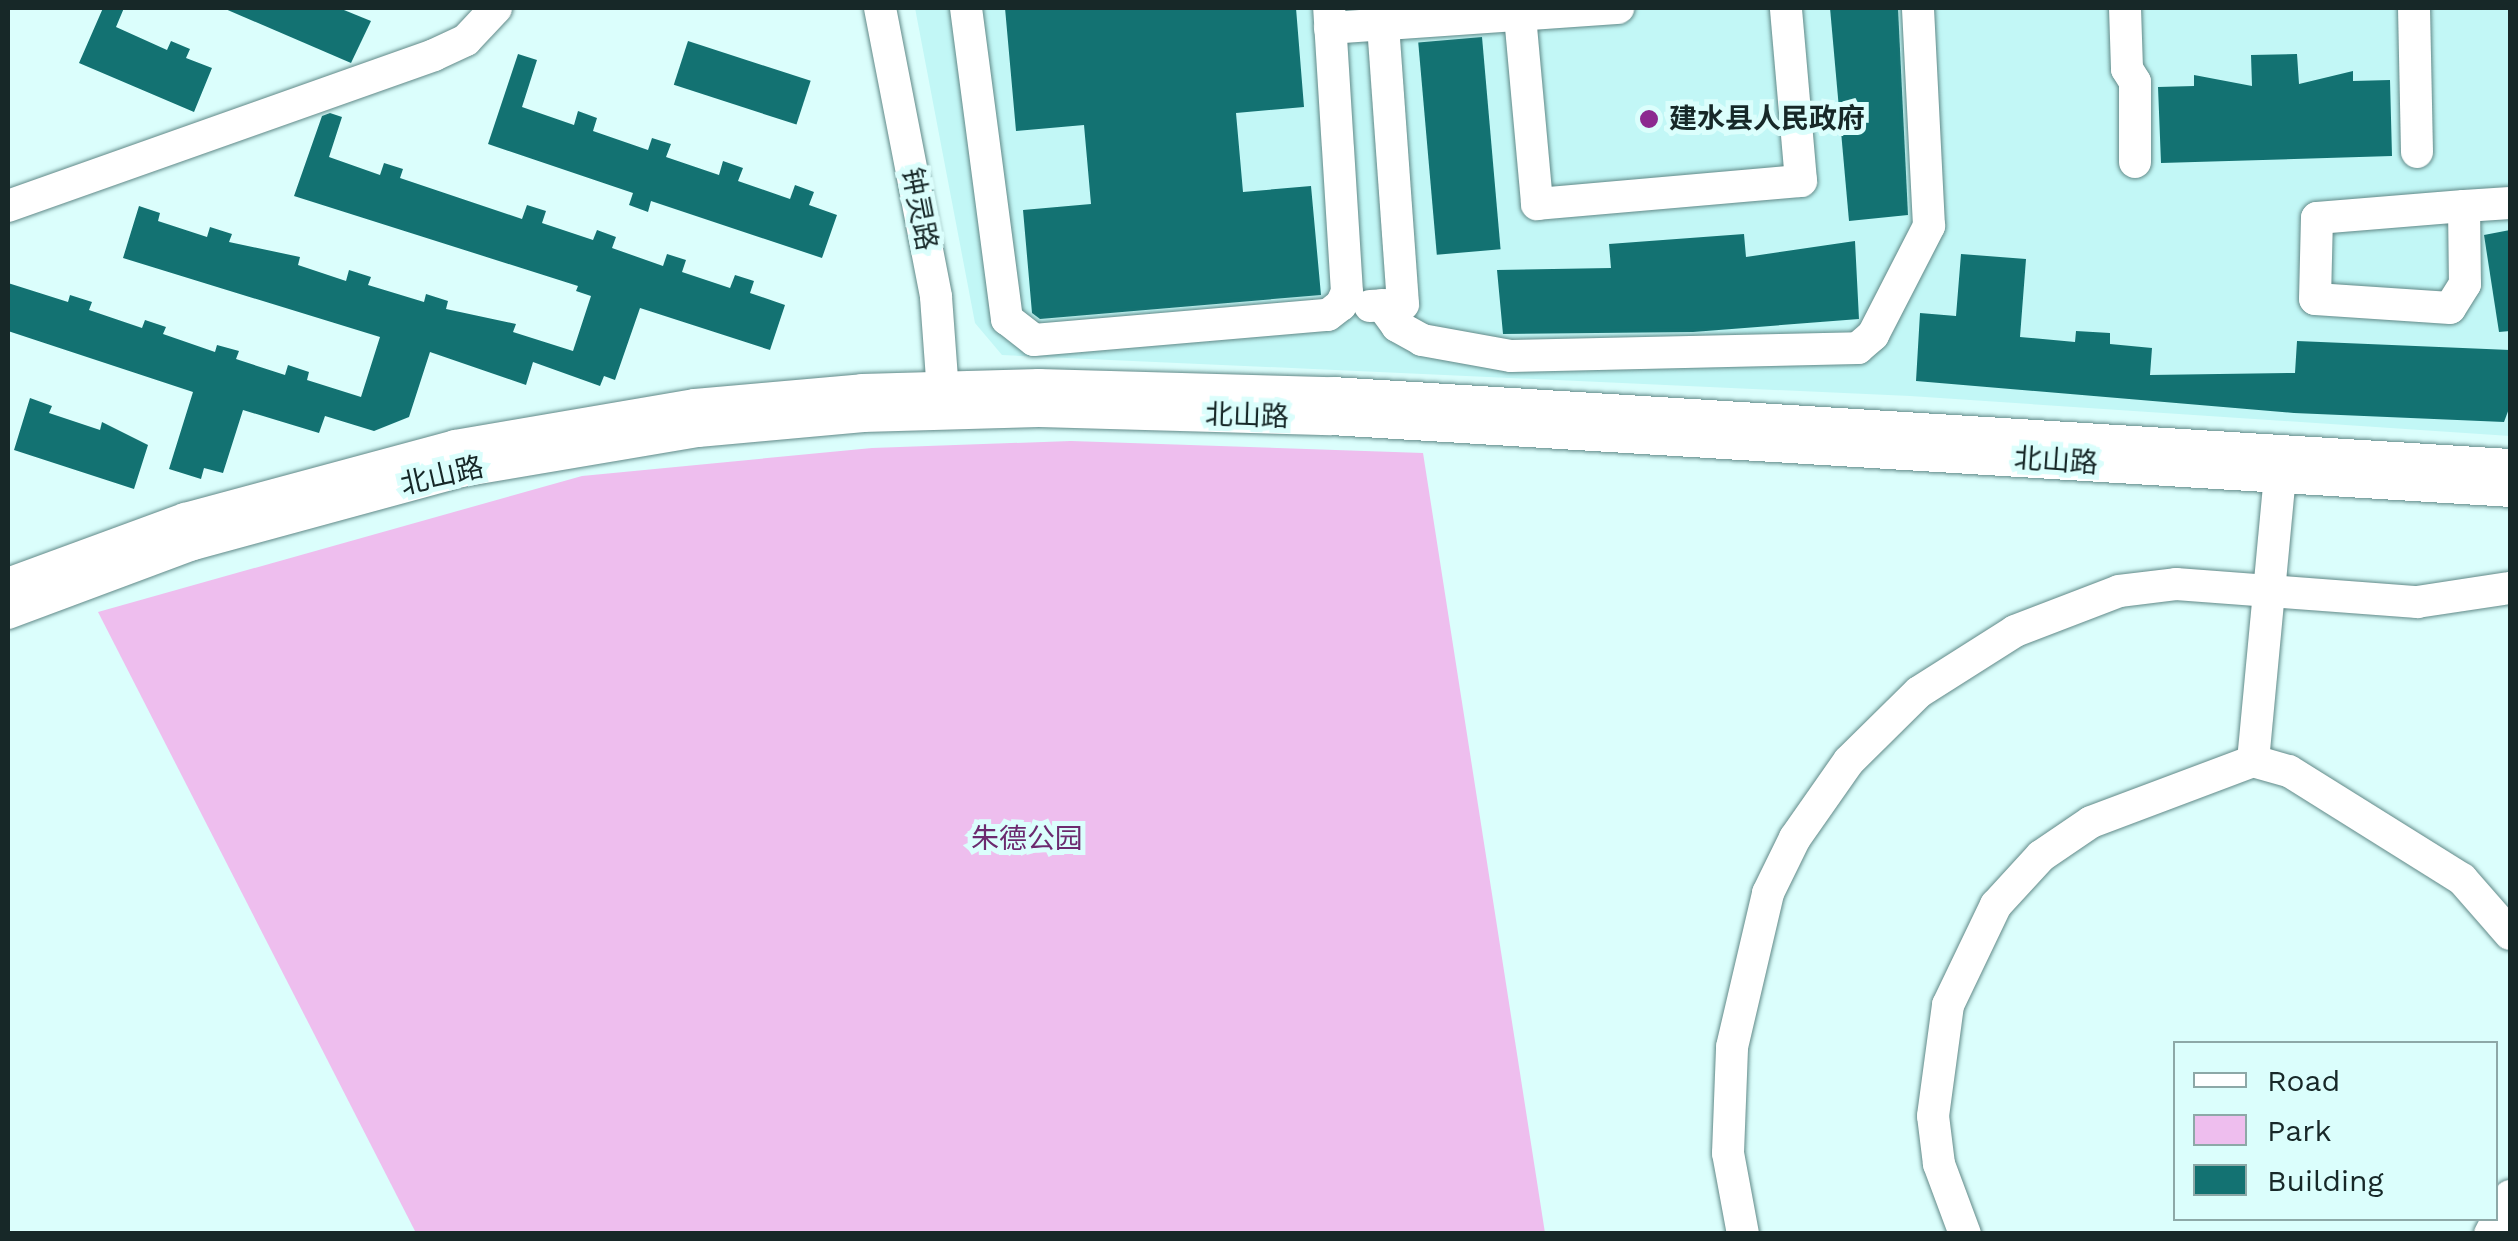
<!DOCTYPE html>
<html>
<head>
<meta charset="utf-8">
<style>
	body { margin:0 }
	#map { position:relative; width:2518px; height:1241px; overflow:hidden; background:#dbfefc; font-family:"Work Sans","Noto Sans SC",sans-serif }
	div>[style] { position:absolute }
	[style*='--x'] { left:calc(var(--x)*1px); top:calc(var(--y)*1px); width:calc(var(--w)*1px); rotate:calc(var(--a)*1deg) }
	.built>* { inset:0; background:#c2f7f6 }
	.green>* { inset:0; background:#eebeee }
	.building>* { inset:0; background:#137272; transform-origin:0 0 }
	.roads { filter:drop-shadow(0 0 2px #618988) drop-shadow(0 0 2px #618988) }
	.minor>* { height:32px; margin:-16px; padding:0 16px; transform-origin:16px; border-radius:16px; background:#fff }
	.dots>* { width:28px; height:28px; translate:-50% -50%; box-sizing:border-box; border:5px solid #dbfefc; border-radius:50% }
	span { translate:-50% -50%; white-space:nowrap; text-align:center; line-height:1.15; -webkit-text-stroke:10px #dbfefc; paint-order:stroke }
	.poi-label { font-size:28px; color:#172828; font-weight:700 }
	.left { translate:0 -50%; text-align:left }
	.street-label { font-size:28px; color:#172828 }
	.park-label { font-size:28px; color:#6c2a6f }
	.frame { position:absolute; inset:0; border:10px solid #172828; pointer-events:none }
	.legend { position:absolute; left:2173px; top:1041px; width:325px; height:180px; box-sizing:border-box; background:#dbfefc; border:2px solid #8da8a7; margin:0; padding:12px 18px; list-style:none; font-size:30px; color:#172828 }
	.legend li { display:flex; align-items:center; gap:20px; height:50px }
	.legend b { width:50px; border:2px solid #8da8a7 }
</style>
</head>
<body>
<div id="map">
	<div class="built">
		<i style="clip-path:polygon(915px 8px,2510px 8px,2510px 436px,1910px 396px,1002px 355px,975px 323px)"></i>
	</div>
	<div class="green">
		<i style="clip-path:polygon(1071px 441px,1423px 453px,1545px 1233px,416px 1233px,98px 612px,582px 476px,872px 448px)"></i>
	</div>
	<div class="building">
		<i style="clip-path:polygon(103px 8px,124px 8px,116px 27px,167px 50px,171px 41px,190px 49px,186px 58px,212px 68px,194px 112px,79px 63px)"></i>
		<i style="clip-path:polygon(223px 8px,339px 8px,371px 21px,351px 63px)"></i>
		<i style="clip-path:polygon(1005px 8px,1296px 8px,1304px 107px,1236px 113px,1243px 192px,1311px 186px,1321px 295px,1040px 319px,1032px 313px,1023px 210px,1091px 204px,1084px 125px,1016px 131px)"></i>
		<i style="clip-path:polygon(1830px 8px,1898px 8px,1908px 215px,1849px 221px)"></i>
		<i style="left:1482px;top:37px;width:213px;height:64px;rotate:85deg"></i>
		<i style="left:688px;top:41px;width:129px;height:46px;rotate:18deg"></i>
		<i style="clip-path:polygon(518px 54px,537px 60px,522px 107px,574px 125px,578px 111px,597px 118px,593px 131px,648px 150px,652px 138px,671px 144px,666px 157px,719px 175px,723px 161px,743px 168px,738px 181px,790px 199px,795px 185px,814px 192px,809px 205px,837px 215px,822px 258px,651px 201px,648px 212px,629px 205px,633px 193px,488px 144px)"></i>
		<i style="clip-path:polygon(2297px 54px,2299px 84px,2353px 71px,2353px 81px,2390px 80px,2392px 156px,2161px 163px,2158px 87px,2194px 86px,2194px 75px,2252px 86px,2251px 55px)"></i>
		<i style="clip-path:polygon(330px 113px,342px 117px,329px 157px,380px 175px,384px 163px,403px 169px,400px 178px,522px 219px,527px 205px,546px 211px,542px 223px,593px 240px,597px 230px,616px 237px,612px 248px,663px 266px,667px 254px,686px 260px,682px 272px,730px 288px,735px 275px,754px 281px,750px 293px,785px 305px,770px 350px,640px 308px,615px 380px,604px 376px,600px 386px,533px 362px,526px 385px,430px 352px,409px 417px,374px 431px,325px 416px,319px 433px,243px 410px,223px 473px,204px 468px,201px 479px,169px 469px,193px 392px,8px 331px,8px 283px,68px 302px,70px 295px,92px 302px,89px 310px,142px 328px,145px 320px,166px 327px,163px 334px,215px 352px,217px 345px,239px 351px,236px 359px,285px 375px,288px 365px,309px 372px,307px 380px,361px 397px,380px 337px,123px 258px,139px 206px,160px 213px,158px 221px,207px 237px,210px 227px,232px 234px,229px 242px,300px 257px,298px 265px,346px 281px,349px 270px,371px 277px,368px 285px,424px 302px,426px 294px,448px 301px,446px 309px,516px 324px,513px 332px,573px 351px,591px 296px,576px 291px,578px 286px,294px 196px,322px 116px)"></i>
		<i style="clip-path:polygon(2510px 230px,2510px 331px,2499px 332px,2484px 235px)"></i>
		<i style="clip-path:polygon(1744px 234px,1746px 257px,1855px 241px,1859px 319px,1693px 332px,1503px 334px,1497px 270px,1611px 268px,1609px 244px)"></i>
		<i style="clip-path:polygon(1961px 254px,2026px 259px,2020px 337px,2075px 342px,2076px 331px,2110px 333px,2110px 344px,2152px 348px,2150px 375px,2295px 373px,2297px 341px,2510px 350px,2510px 406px,2504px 422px,2294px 413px,1916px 381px,1920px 313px,1956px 316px)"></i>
		<i style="clip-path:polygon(30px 398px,52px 406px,49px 413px,100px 430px,102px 422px,148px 445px,134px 489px,14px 450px)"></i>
	</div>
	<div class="roads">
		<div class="minor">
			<i style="--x:880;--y:8;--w:294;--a:79"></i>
			<i style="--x:936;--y:297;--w:110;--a:85.8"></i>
			<i style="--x:966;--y:8;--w:314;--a:82.5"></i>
			<i style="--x:1007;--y:319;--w:34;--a:38"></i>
			<i style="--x:1034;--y:340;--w:295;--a:-4.9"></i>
			<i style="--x:1328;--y:315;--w:16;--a:-38"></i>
			<i style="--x:1341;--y:305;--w:14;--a:-65"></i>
			<i style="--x:1347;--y:292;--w:285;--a:-93.6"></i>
			<i style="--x:2125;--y:8;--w:61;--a:88.1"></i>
			<i style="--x:2127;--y:69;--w:15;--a:58"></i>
			<i style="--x:2135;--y:82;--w:80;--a:90"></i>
			<i style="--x:2414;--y:8;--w:144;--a:88.8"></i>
			<i style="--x:1520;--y:16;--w:189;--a:84.8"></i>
			<i style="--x:1537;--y:204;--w:265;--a:-5"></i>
			<i style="--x:1801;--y:181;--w:174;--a:-95"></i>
			<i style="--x:1330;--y:28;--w:289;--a:-4"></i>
			<i style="--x:8;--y:206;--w:452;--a:-19.5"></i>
			<i style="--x:434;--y:55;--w:35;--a:-25"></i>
			<i style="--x:466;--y:40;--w:44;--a:-46.8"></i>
			<i style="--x:2464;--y:206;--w:78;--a:89.3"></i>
			<i style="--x:2465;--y:284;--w:28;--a:122"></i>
			<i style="--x:2450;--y:308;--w:135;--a:-176.2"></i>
			<i style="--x:2315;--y:299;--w:81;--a:-88.6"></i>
			<i style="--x:2317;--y:218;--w:147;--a:-4.7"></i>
			<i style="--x:2464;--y:206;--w:46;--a:-3.7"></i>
			<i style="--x:1382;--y:305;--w:26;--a:54"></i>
			<i style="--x:1397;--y:326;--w:29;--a:29"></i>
			<i style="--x:1422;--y:340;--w:90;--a:10.2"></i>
			<i style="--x:1511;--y:356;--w:347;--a:-1.3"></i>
			<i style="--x:1858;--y:348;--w:20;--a:-41"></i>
			<i style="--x:1873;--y:335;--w:123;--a:-62.8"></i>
			<i style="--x:1929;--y:226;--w:218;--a:-92.9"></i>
			<i style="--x:1370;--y:306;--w:33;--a:-3"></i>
			<i style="--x:1403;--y:304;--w:283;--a:-94.1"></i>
			<i style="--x:8;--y:584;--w:189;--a:-20.2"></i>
			<i style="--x:185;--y:519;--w:280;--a:-15.1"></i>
			<i style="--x:455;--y:446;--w:243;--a:-9.7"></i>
			<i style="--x:695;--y:405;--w:168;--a:-5.1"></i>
			<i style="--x:862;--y:390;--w:177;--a:-1.6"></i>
			<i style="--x:1039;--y:385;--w:293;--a:1.6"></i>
			<i style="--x:1332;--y:393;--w:1180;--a:3.5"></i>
			<i style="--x:8;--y:613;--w:197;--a:-20.5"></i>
			<i style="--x:193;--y:544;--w:278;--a:-15.2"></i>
			<i style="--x:461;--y:471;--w:240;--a:-9.6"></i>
			<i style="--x:698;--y:431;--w:166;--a:-5.2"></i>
			<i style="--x:863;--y:416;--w:176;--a:-1.6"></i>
			<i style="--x:1039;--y:411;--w:292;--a:1.6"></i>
			<i style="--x:1331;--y:419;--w:1181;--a:3.49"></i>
			<i style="--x:2253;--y:761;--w:286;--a:-84.6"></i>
			<i style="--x:1743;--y:1234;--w:82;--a:-100.5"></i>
			<i style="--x:1728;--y:1153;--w:106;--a:-87.8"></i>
			<i style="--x:1732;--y:1047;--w:158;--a:-76.8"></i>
			<i style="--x:1768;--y:893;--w:61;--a:-63.9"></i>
			<i style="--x:1795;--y:838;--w:94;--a:-55"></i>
			<i style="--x:1849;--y:761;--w:98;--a:-44.6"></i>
			<i style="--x:1919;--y:692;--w:114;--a:-32.4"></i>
			<i style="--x:2015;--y:631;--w:111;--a:-21"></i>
			<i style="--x:2119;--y:591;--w:57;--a:-7"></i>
			<i style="--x:2176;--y:584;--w:242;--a:4.3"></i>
			<i style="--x:2417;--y:602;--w:94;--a:-8.6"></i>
			<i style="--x:1965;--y:1234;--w:75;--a:-110.4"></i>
			<i style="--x:1939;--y:1164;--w:48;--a:-97.1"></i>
			<i style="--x:1933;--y:1116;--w:112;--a:-82.3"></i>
			<i style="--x:1948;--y:1005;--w:111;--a:-64.4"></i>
			<i style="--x:1996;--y:905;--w:67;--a:-47.4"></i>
			<i style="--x:2041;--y:856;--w:60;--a:-34.2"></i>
			<i style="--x:2091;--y:822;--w:173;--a:-20.6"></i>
			<i style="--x:2253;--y:761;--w:37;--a:16"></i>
			<i style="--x:2289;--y:771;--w:204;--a:32"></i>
			<i style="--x:2462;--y:879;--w:73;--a:48.9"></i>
			<i style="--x:2490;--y:1234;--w:43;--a:-62.2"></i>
		</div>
	</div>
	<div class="dots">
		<i style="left:1649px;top:119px;background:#8c2990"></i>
	</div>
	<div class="poi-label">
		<span class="left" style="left:1669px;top:119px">建水县人民政府</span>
	</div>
	<div class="street-label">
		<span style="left:919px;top:209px;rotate:79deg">钟灵路</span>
		<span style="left:1247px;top:416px;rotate:2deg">北山路</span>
		<span style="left:2056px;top:461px;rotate:4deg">北山路</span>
		<span style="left:442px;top:476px;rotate:-13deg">北山路</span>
	</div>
	<div class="park-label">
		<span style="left:1027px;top:839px">朱德公园</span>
	</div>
	<div class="frame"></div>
	<ul class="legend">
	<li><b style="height:12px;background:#fff"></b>Road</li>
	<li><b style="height:28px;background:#eebeee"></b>Park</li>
	<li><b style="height:28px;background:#137272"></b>Building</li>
	</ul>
</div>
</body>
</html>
